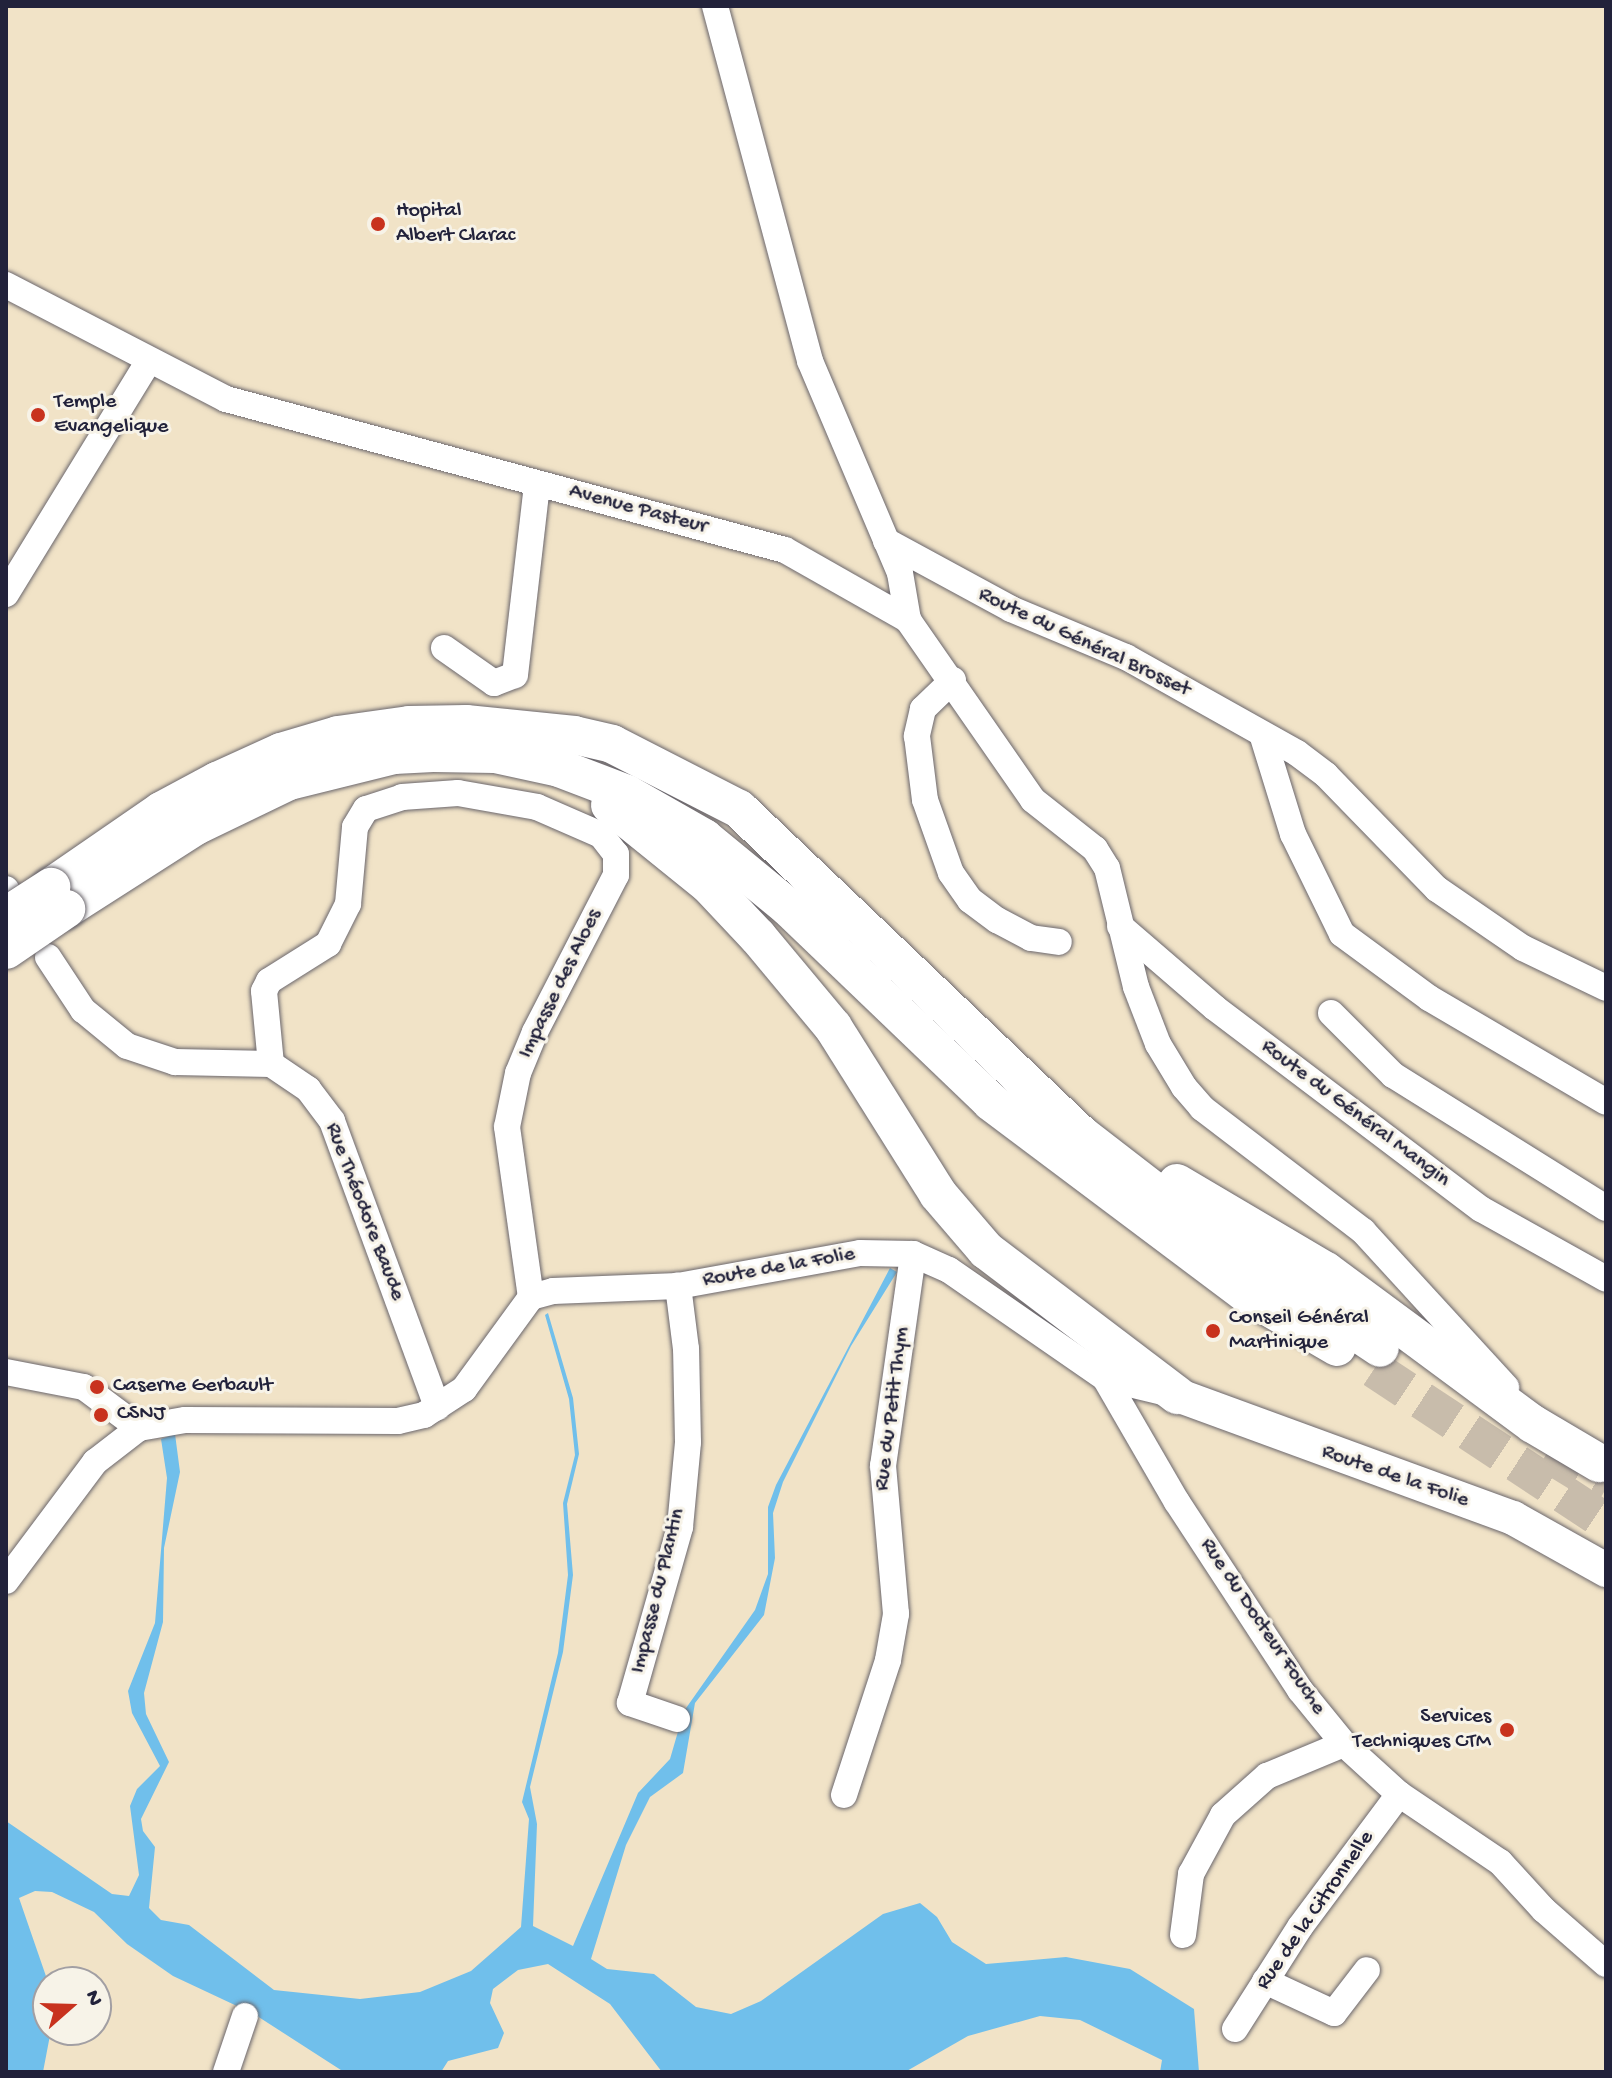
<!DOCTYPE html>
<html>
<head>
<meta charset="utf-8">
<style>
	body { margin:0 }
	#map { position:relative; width:1612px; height:2078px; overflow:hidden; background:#f1e3c7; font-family:"Gochi Hand",sans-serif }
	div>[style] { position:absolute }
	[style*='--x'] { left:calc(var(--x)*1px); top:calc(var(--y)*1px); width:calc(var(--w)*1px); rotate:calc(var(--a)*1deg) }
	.water>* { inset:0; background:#70bfeb }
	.highway-tunnel>* { height:38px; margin-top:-19px; transform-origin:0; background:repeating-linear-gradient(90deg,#c8bcab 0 38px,transparent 0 57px) }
	.roads { filter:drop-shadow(0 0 2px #6a666c) drop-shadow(0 0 2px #6a666c) }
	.minor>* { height:26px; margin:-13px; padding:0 13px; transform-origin:13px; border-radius:13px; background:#fff }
	.major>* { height:34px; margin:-17px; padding:0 17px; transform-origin:17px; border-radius:17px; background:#fff }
	.highway>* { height:38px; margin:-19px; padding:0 19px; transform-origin:19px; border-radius:19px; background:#fff }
	.bridges { filter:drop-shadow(0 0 2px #6a666c) drop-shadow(0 0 2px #6a666c) }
	.highway-bridge>* { height:38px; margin:-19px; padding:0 19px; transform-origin:19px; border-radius:19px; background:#fff }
	.dots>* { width:22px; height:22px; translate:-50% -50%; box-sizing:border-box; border:4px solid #f7f3e8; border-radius:50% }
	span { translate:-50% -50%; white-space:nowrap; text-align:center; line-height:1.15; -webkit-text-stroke:6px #f7f3e8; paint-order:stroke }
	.poi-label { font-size:22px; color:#22223b }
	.left { translate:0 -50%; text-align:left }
	.right { translate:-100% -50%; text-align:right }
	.street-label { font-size:22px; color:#22223b }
	.frame { position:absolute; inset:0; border:8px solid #22223b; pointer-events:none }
	.north { position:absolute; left:32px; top:1966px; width:80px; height:80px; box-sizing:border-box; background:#f7f3e8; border:2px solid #a29fa3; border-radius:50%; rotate:70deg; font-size:22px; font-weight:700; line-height:32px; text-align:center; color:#22223b }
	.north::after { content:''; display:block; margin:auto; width:28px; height:36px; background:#c8321e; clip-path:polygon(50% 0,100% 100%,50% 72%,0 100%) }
</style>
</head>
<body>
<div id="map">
	<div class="water">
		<i style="clip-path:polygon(890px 1268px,897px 1272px,851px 1346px,783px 1482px,773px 1513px,775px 1558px,764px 1615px,695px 1703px,683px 1773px,650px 1797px,626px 1845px,591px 1959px,607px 1969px,654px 1974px,696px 2007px,731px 2014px,761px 2001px,883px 1914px,920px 1903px,937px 1917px,952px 1942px,986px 1964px,1066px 1957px,1130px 1969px,1194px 2009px,1199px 2072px,1160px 2072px,1162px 2060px,1080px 2020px,1040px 2016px,968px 2036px,905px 2072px,662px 2072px,610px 2004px,548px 1964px,518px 1970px,493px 1989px,490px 2003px,504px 2033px,498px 2048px,448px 2061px,441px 2072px,344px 2072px,254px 2014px,173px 1976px,127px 1944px,94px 1912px,52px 1892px,35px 1891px,19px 1898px,48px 1982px,51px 2030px,43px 2072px,6px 2072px,6px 1821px,112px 1894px,129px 1896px,139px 1875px,130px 1806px,137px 1789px,160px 1766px,132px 1713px,128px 1691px,155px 1623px,167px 1478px,161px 1439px,175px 1434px,180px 1472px,164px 1548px,163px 1622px,144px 1693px,146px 1714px,169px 1762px,141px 1819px,143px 1831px,155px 1847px,149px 1908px,161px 1920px,189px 1925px,274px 1990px,360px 1999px,420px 1992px,471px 1971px,521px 1927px,529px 1819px,522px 1802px,558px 1653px,568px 1575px,563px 1503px,575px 1455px,569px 1399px,545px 1315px,548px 1313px,573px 1398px,579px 1454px,567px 1504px,573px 1575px,563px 1652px,530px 1787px,537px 1824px,533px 1926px,573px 1946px,638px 1793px,670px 1759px,684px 1711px,755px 1610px,768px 1574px,768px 1507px,776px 1485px)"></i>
	</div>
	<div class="highway-tunnel">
		<i style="--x:1374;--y:1369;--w:278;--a:33.4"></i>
		<i style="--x:1547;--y:1453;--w:69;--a:31.4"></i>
	</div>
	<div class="roads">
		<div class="minor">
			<i style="--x:715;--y:6;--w:367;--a:75"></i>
			<i style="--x:810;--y:361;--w:230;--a:67"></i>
			<i style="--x:900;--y:573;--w:48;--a:80.3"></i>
			<i style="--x:6;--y:285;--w:248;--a:27.4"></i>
			<i style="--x:226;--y:399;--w:579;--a:15.12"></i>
			<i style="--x:785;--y:550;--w:142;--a:29.6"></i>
			<i style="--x:908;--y:620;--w:219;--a:55.2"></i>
			<i style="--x:1033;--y:800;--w:79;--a:38.3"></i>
			<i style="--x:1095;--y:849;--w:22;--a:58"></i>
			<i style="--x:1107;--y:868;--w:122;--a:76.3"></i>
			<i style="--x:1136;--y:987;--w:61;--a:68.9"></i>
			<i style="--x:1158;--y:1044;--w:50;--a:58.8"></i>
			<i style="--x:1184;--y:1087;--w:28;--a:49"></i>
			<i style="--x:1202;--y:1108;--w:203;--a:37.4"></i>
			<i style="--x:1363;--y:1231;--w:212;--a:47.5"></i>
			<i style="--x:886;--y:541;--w:142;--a:28.5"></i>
			<i style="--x:1011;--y:609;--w:125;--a:22.7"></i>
			<i style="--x:1126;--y:657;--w:196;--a:29.3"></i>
			<i style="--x:1297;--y:753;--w:36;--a:37"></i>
			<i style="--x:1326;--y:775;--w:159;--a:45.8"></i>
			<i style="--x:1437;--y:889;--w:104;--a:34.5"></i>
			<i style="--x:1523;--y:948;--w:92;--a:25.7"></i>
			<i style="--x:6;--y:594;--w:272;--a:-58.5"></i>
			<i style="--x:444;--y:648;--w:61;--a:35"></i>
			<i style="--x:494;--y:683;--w:22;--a:-21"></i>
			<i style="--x:515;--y:675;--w:192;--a:-83.4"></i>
			<i style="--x:953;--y:680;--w:42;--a:136"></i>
			<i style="--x:923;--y:709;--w:28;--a:103"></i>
			<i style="--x:917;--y:736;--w:64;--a:82.9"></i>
			<i style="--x:925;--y:800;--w:77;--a:70.4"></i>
			<i style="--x:951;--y:873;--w:33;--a:55"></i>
			<i style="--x:970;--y:900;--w:34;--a:37"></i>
			<i style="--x:997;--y:920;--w:38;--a:28"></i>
			<i style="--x:1031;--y:938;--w:28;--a:8"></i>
			<i style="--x:1262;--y:734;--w:105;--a:72.8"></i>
			<i style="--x:1293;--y:834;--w:111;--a:63.9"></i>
			<i style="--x:1342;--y:934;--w:108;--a:36.3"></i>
			<i style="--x:1429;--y:998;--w:205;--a:30.4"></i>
			<i style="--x:6;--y:889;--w:2;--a:63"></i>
			<i style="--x:1120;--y:926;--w:125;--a:40.8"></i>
			<i style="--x:1215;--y:1008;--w:333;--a:37.1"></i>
			<i style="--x:1481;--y:1209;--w:143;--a:29.2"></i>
			<i style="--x:48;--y:957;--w:64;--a:56.6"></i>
			<i style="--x:83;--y:1010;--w:57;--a:39.3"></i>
			<i style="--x:127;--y:1046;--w:51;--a:18.4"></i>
			<i style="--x:175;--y:1062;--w:96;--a:1.2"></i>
			<i style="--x:271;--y:1064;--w:45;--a:34"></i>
			<i style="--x:308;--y:1089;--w:40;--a:53"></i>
			<i style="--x:332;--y:1121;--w:305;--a:69.8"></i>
			<i style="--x:1331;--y:1013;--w:88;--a:45"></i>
			<i style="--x:1393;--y:1075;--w:251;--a:32"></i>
			<i style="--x:271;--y:1064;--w:73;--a:-95.5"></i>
			<i style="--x:264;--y:991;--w:11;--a:-63"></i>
			<i style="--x:269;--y:981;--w:70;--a:-32.1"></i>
			<i style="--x:328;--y:944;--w:45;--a:-63.4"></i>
			<i style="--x:348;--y:904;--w:77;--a:-84.8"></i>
			<i style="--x:355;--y:827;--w:21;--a:-59"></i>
			<i style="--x:366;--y:809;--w:38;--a:-18"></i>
			<i style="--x:402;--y:797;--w:56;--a:-4.1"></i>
			<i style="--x:458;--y:793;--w:80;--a:10"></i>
			<i style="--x:537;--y:807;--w:70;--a:23.6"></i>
			<i style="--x:601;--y:835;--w:24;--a:52"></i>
			<i style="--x:616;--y:854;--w:21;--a:90"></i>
			<i style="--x:616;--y:875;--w:177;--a:117.3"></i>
			<i style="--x:535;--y:1032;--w:44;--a:112.5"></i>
			<i style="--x:518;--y:1073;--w:55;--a:101.5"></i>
			<i style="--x:507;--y:1127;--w:172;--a:82"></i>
			<i style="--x:6;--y:1372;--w:79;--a:10.9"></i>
			<i style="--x:84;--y:1387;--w:69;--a:36.7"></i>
			<i style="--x:1105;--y:1378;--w:143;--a:59.9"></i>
			<i style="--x:1177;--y:1502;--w:225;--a:56.8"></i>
			<i style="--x:1300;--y:1690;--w:70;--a:50.8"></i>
			<i style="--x:1344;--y:1744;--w:74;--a:42.3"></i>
			<i style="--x:1399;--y:1794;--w:122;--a:34"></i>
			<i style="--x:1500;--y:1862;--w:65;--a:47.5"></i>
			<i style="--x:1544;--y:1910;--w:82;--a:41.1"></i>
			<i style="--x:6;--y:1581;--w:149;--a:-53.2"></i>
			<i style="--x:95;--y:1462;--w:56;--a:-37.7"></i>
			<i style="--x:139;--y:1428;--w:47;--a:-9.9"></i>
			<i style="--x:185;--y:1420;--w:213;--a:0.3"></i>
			<i style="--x:398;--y:1421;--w:27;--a:-13"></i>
			<i style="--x:424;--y:1415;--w:48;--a:-33"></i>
			<i style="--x:464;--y:1389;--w:114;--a:-53.9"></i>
			<i style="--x:531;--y:1297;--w:23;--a:-15"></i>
			<i style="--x:553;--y:1291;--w:125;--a:-2.3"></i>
			<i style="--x:678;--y:1286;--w:185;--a:-10.3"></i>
			<i style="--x:860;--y:1253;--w:53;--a:1.1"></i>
			<i style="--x:913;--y:1254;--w:39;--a:24"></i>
			<i style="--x:949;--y:1270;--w:190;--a:34.7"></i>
			<i style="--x:1105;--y:1378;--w:64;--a:13.6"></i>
			<i style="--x:677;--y:1719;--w:50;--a:-161.2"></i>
			<i style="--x:630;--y:1703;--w:183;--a:-74.1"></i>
			<i style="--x:680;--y:1527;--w:85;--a:-84.6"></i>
			<i style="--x:688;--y:1442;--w:93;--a:-91.2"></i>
			<i style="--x:686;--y:1349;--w:64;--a:-97.2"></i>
			<i style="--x:844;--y:1795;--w:142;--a:-71.9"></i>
			<i style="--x:888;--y:1660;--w:47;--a:-80.1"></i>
			<i style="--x:896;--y:1614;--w:149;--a:-95"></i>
			<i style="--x:883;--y:1466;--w:214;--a:-81.9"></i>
			<i style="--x:1183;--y:1935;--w:62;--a:-82.5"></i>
			<i style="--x:1191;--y:1874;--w:67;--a:-61.5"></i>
			<i style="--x:1223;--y:1815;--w:59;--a:-41.6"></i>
			<i style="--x:1267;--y:1776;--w:83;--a:-22.6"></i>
			<i style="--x:1265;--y:1981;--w:76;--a:24.9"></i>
			<i style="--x:1334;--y:2013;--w:54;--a:-52.5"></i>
			<i style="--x:1235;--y:2029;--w:121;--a:-57.5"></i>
			<i style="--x:1300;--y:1927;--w:166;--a:-53.3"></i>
			<i style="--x:226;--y:2072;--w:59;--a:-71.3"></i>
		</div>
		<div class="major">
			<i style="--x:1177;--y:1395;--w:358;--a:20.1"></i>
			<i style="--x:1513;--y:1518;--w:107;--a:29.2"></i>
		</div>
		<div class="highway">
			<i style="--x:610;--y:805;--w:126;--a:38.9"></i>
			<i style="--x:708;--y:884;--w:73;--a:46.7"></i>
			<i style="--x:758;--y:937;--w:117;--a:50.2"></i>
			<i style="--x:833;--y:1027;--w:197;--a:57.8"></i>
			<i style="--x:938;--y:1194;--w:74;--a:49.4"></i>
			<i style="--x:986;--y:1250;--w:240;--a:37.2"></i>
			<i style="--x:51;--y:887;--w:134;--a:-34.6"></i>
			<i style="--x:161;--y:811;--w:64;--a:-28.2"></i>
			<i style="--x:217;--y:781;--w:70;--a:-24.4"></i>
			<i style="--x:281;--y:752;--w:59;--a:-16.6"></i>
			<i style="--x:338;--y:735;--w:72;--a:-8"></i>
			<i style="--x:409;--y:725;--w:57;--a:-1"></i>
			<i style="--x:466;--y:724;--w:109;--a:5.8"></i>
			<i style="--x:574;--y:735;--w:39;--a:13"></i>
			<i style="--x:612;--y:744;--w:143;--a:27.1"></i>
			<i style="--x:739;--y:809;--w:476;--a:43.6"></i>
			<i style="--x:1084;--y:1137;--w:155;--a:37.7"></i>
			<i style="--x:1207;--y:1232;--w:208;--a:33.8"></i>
			<i style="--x:66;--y:909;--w:154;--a:-32.6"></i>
			<i style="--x:196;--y:826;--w:103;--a:-25.8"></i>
			<i style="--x:289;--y:781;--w:108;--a:-13.9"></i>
			<i style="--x:394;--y:755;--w:39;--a:-3"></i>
			<i style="--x:433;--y:753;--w:62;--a:0.9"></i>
			<i style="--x:495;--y:754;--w:66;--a:12.3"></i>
			<i style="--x:559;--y:768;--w:73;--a:20.9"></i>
			<i style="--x:627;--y:794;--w:89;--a:29.7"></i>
			<i style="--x:704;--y:838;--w:109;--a:39.4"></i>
			<i style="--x:788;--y:907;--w:281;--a:43.8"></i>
			<i style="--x:991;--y:1102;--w:321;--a:36.9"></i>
			<i style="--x:1248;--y:1295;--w:103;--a:30.3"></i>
			<i style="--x:1177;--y:1183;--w:173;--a:30.6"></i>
			<i style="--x:1326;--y:1271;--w:257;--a:36.5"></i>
			<i style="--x:1533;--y:1424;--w:77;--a:30.6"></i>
		</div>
	</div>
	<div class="bridges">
		<div class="highway-bridge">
			<i style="--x:6;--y:916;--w:54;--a:-32.8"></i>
			<i style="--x:6;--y:950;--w:73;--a:-34.3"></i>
		</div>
	</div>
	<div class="dots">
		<i style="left:378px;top:224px;background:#c8321e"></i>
		<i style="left:38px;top:415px;background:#c8321e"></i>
		<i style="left:1213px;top:1331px;background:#c8321e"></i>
		<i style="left:97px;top:1387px;background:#c8321e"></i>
		<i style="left:101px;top:1415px;background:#c8321e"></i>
		<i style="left:1507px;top:1730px;background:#c8321e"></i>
	</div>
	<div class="poi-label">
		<span class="left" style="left:396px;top:224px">Hopital<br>Albert Clarac</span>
		<span class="left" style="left:54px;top:415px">Temple<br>Evangelique</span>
		<span class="left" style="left:1229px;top:1331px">Conseil Général<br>Martinique</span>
		<span class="left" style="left:113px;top:1387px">Caserne Gerbault</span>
		<span class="left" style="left:117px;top:1415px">CSNJ</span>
		<span class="right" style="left:1491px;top:1730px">Services<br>Techniques CTM</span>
	</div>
	<div class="street-label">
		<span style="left:638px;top:510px;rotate:15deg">Avenue Pasteur</span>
		<span style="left:1084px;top:643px;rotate:25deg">Route du Général Brosset</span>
		<span style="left:561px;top:984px;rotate:-64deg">Impasse des Aloes</span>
		<span style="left:1355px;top:1114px;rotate:37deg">Route du Général Mangin</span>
		<span style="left:364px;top:1212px;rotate:69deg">Rue Théodore Baude</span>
		<span style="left:779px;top:1268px;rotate:-10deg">Route de la Folie</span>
		<span style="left:893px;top:1409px;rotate:-83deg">Rue du Petit Thym</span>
		<span style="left:1395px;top:1477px;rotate:19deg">Route de la Folie</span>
		<span style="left:659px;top:1591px;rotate:-76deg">Impasse du Plantin</span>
		<span style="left:1262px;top:1627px;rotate:56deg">Rue du Docteur Fouche</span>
		<span style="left:1316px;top:1911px;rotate:-55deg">Rue de la Citronnelle</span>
	</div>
	<div class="frame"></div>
	<div class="north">N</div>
</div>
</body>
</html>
